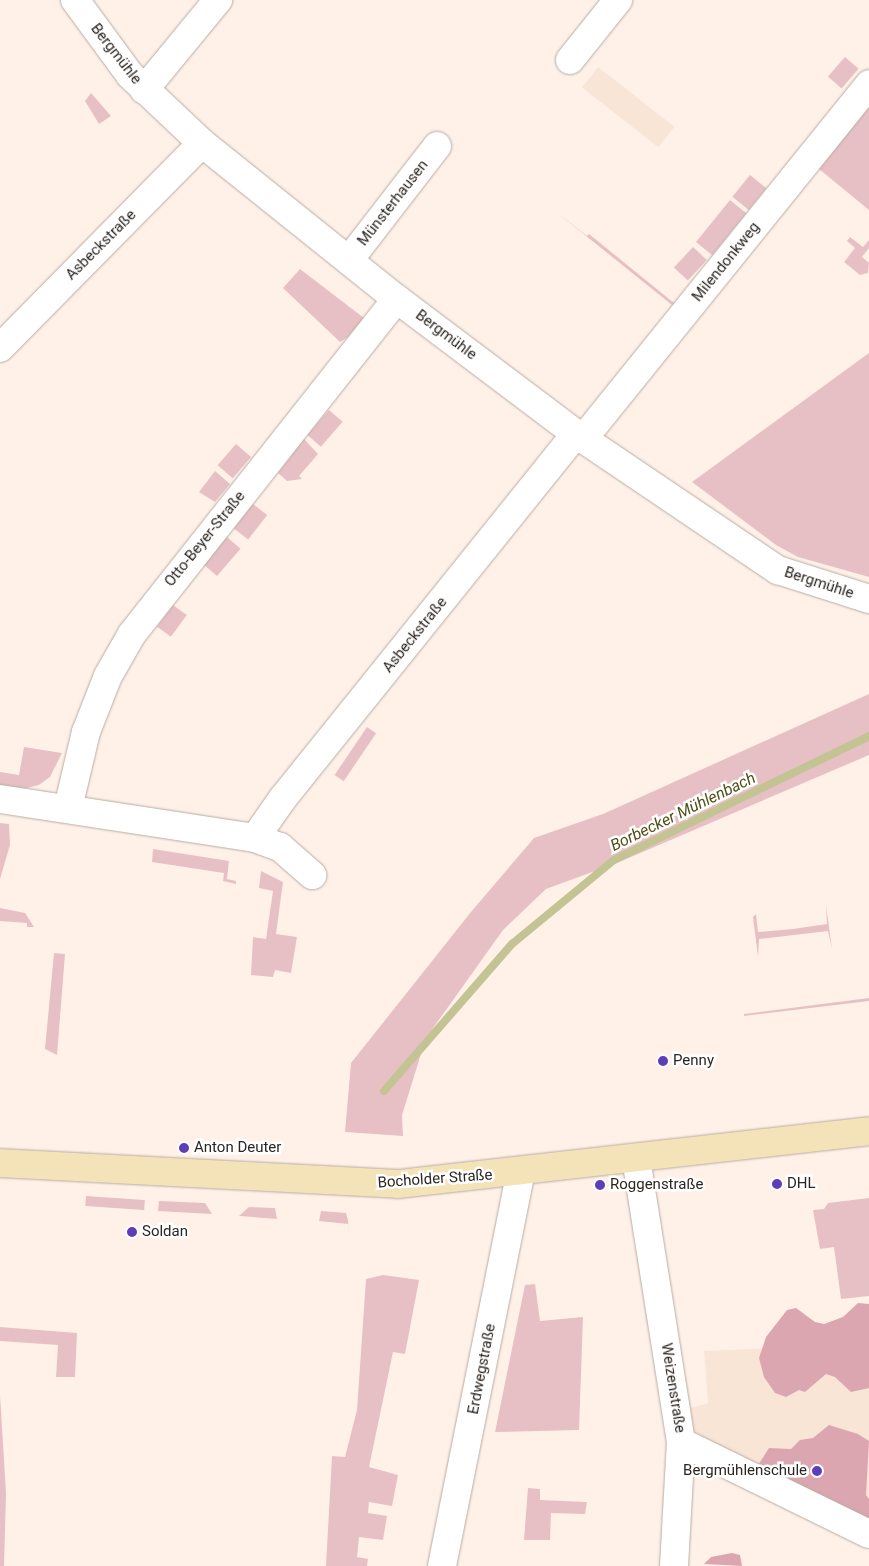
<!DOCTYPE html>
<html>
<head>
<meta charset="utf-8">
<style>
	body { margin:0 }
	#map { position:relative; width:869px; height:1566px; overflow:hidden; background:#fff1e8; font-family:Roboto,sans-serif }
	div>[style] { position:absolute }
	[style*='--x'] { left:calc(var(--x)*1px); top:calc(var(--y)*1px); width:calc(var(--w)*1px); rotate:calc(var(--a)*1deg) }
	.built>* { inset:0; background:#f9e5d6; transform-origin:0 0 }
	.green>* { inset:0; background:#e7c0c6; transform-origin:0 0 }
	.forest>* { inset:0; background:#dca6b0 }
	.stream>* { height:8px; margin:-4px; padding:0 4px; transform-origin:4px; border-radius:4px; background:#c3c393 }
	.roads { filter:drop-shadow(0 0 1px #b8aca3) drop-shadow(0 0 1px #b8aca3) }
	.street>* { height:28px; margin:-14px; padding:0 14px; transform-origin:14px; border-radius:14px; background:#fff }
	.secondary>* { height:28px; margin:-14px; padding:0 14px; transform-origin:14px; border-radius:14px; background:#f4e3b9 }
	.dots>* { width:14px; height:14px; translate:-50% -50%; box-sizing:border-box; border:2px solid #fff; border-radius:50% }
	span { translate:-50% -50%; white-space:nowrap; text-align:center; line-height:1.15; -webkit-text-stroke:5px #fff; paint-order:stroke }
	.street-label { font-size:15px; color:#2b2622 }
	.poi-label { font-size:15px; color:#2b2622 }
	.left { translate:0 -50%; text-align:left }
	.right { translate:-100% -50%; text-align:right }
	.water-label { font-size:16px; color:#504f17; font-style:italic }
</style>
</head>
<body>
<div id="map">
	<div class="built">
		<i style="left:598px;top:67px;width:97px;height:26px;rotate:38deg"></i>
		<i style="clip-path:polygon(869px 1344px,869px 1525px,687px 1431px,691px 1408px,708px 1403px,704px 1351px)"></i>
	</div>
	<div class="green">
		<i style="left:845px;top:57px;width:18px;height:26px;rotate:41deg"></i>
		<i style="clip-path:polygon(91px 93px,111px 116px,99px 124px,85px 101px)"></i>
		<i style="clip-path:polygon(869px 106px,869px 210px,819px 169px)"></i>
		<i style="left:750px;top:175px;width:21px;height:28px;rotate:39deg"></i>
		<i style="left:730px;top:200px;width:21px;height:54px;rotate:39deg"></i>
		<i style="clip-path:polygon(555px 211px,587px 236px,589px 234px,674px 303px,672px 305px)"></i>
		<i style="clip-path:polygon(850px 237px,863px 247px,869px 240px,869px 248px,862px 257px,869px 263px,868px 273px,860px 275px,844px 262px,855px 248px,847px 241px)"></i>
		<i style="left:693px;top:247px;width:19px;height:28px;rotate:43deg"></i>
		<i style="clip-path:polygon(300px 269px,364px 318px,348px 337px,340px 342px,283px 288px)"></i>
		<i style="clip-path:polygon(869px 353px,869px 577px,798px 557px,776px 545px,692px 482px)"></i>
		<i style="left:329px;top:410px;width:18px;height:33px;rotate:41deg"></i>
		<i style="clip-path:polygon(304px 439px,318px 454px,299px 476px,302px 479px,287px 481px,278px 473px)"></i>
		<i style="left:236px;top:444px;width:20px;height:28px;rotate:41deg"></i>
		<i style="clip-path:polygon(215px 471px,230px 484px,215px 502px,199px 492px)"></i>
		<i style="left:253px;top:504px;width:18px;height:31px;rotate:38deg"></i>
		<i style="left:227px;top:537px;width:18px;height:36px;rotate:41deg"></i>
		<i style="left:173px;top:605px;width:17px;height:27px;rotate:36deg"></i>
		<i style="clip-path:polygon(869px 694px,869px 755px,617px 863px,546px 889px,503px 930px,426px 1038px,402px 1115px,403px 1136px,345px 1132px,351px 1063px,471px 912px,534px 838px,603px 814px)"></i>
		<i style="left:367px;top:727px;width:11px;height:58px;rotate:34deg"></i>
		<i style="clip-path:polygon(24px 747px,62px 753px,50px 777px,39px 785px,27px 788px,0 786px,0 772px,19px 775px)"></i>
		<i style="clip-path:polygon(0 823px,9px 824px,10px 845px,0 879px)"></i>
		<i style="clip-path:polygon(153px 849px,229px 861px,227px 879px,236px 881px,236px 884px,223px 881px,224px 873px,152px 862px)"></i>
		<i style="clip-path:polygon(261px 871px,283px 882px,276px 934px,297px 937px,291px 973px,275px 970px,273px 977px,251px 975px,253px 937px,266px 939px,273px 891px,259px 888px)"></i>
		<i style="clip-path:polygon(826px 905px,832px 949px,828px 931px,759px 939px,758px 957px,753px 917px,756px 914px,758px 932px,793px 929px,827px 924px)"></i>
		<i style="clip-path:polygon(0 908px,25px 913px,34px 927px,27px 927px,27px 923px,0 921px)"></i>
		<i style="clip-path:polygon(54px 953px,65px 954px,57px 1055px,45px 1049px)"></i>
		<i style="clip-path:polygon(869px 998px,869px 1001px,744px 1016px,744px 1014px)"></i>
		<i style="left:86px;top:1196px;width:59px;height:10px;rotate:4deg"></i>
		<i style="clip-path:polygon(869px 1198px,869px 1296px,841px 1299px,834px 1247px,820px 1249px,813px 1210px,824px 1209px,828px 1203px)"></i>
		<i style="clip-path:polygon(159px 1201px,205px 1203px,212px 1214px,158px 1211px)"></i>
		<i style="clip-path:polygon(249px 1207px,275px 1208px,277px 1219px,239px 1216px)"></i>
		<i style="clip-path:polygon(321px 1211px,346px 1213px,348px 1220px,349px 1239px,348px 1224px,319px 1221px)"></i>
		<i style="clip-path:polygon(383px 1275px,419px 1280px,405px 1354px,393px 1352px,369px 1467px,398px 1475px,392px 1506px,369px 1502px,368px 1513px,387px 1516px,383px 1540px,359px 1537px,357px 1557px,368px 1559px,367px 1566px,326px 1566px,332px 1456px,345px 1457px,357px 1410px,366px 1279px)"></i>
		<i style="clip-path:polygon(535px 1284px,540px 1321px,583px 1317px,579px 1430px,495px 1432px,525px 1285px)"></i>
		<i style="clip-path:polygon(0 1327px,77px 1333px,75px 1377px,56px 1377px,58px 1345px,0 1341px)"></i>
		<i style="clip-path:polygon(0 1395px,6px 1493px,4px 1566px,0 1566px)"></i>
		<i style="clip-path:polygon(528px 1488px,540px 1489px,540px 1500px,587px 1502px,585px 1514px,551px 1513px,550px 1540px,524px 1540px)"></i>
	</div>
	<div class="forest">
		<i style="clip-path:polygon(858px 1303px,869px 1304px,869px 1388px,851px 1392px,835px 1377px,826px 1374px,805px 1392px,799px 1390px,786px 1397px,775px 1393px,764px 1377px,759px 1358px,766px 1337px,787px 1310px,796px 1308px,815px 1322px,824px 1324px,843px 1317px)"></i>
		<i style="clip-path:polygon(829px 1425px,858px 1434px,869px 1441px,866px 1495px,869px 1499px,869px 1531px,755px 1470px,769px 1448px,791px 1449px,800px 1440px,813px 1438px)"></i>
		<i style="clip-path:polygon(732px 1553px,740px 1555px,742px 1566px,704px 1564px,711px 1557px)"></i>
	</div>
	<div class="stream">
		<i style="--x:384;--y:1091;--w:195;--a:-49"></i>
		<i style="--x:512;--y:944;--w:132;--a:-39.5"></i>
		<i style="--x:614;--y:860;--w:284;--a:-25.9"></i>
	</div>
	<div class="roads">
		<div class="street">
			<i style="--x:75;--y:0;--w:93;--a:53.7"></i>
			<i style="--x:130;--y:75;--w:99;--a:43.4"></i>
			<i style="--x:202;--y:143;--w:250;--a:38.7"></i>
			<i style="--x:397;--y:299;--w:224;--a:37"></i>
			<i style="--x:576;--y:434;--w:244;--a:34"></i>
			<i style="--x:778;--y:570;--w:96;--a:17.7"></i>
			<i style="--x:570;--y:60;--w:77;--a:-51.3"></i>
			<i style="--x:144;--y:90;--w:117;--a:-50.6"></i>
			<i style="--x:349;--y:260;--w:144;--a:-52.3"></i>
			<i style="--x:0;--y:348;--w:288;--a:-45.4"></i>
			<i style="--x:583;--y:439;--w:456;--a:-51.1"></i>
			<i style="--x:0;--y:799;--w:258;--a:8.7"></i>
			<i style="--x:255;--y:838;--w:49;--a:-55"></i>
			<i style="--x:283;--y:798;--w:467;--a:-51.2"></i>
			<i style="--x:68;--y:808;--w:78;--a:-76.7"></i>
			<i style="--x:86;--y:732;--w:60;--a:-68.6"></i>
			<i style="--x:108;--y:676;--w:48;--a:-60.3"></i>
			<i style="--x:132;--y:634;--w:427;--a:-51.7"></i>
			<i style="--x:255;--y:838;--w:27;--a:20"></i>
			<i style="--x:280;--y:847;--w:43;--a:41.2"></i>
			<i style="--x:636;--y:1158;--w:288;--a:81"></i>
			<i style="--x:681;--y:1442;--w:209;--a:26.1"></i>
			<i style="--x:442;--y:1566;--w:402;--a:-78.7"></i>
			<i style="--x:674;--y:1566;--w:124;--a:-86.8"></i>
		</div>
		<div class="secondary">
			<i style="--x:0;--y:1163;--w:399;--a:3"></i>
			<i style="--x:398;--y:1184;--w:474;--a:-6.4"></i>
		</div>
	</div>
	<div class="dots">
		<i style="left:663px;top:1061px;background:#5e3eb7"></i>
		<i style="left:184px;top:1148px;background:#5e3eb7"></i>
		<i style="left:777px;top:1184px;background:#5e3eb7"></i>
		<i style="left:600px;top:1185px;background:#5e3eb7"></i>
		<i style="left:132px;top:1232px;background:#5e3eb7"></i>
		<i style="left:817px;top:1471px;background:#5e3eb7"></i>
	</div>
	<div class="street-label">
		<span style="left:116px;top:54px;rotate:52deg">Bergmühle</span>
		<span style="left:393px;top:203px;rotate:-52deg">Münsterhausen</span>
		<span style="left:101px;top:245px;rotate:-45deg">Asbeckstraße</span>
		<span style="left:726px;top:262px;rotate:-51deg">Milendonkweg</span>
		<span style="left:446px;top:335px;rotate:37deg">Bergmühle</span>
		<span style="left:205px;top:539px;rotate:-51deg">Otto-Beyer-Straße</span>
		<span style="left:819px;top:583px;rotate:18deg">Bergmühle</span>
		<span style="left:415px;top:635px;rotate:-51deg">Asbeckstraße</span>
		<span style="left:435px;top:1179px;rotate:-4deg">Bocholder Straße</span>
		<span style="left:482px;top:1369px;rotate:-79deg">Erdwegstraße</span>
		<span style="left:673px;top:1388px;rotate:81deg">Weizenstraße</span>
	</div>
	<div class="poi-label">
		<span class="left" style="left:673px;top:1061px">Penny</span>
		<span class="left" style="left:194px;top:1148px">Anton Deuter</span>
		<span class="left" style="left:787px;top:1184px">DHL</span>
		<span class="left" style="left:610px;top:1185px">Roggenstraße</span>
		<span class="left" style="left:142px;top:1232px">Soldan</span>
		<span class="right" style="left:807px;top:1471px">Bergmühlenschule</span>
	</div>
	<div class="water-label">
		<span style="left:683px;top:812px;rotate:-26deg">Borbecker Mühlenbach</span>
	</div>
</div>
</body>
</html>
